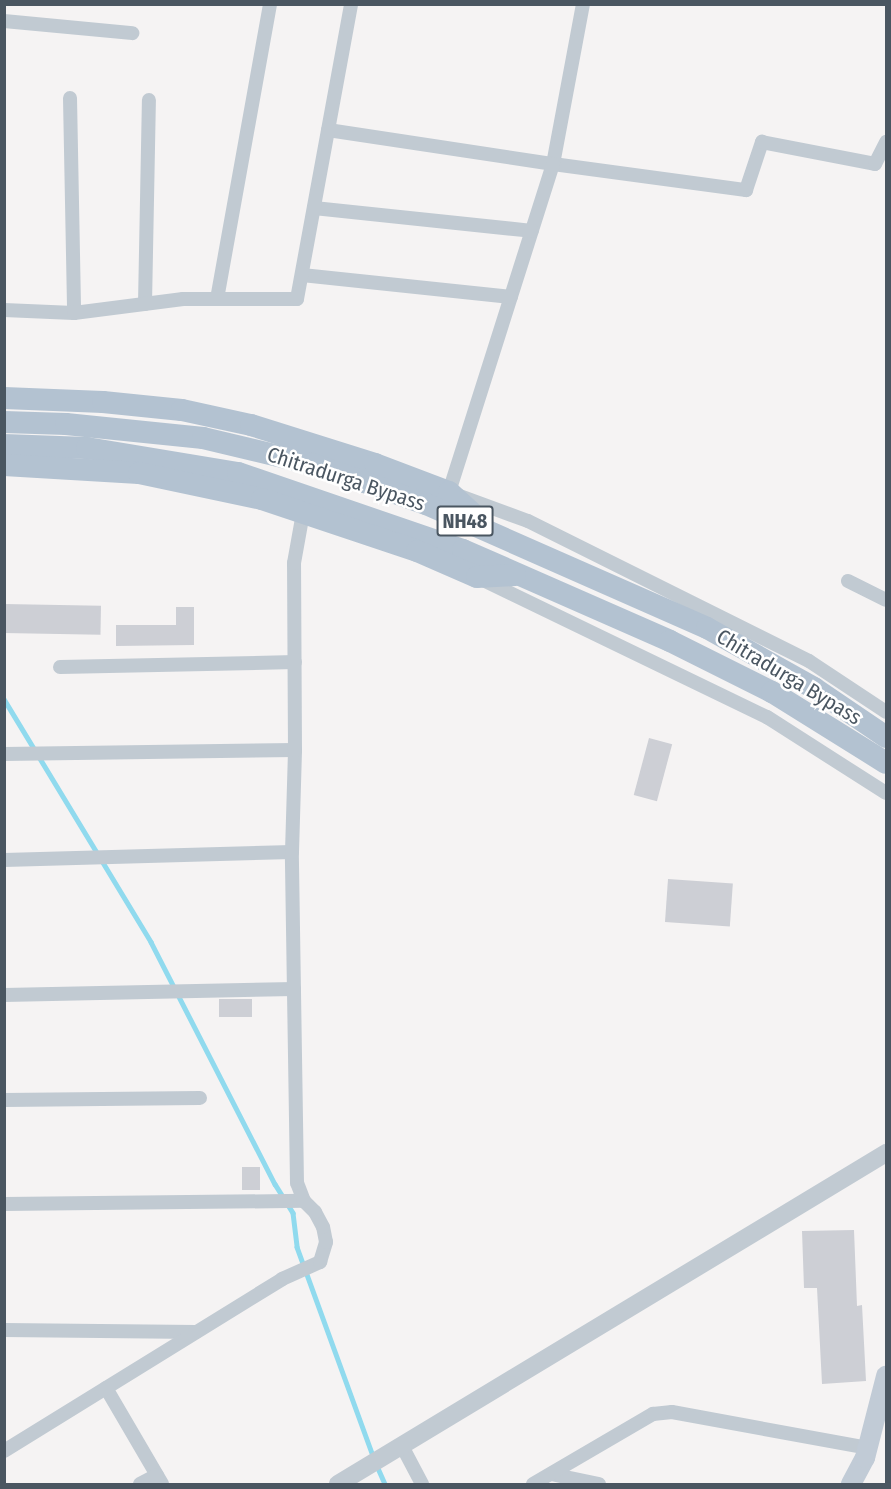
<!DOCTYPE html>
<html>
<head>
<meta charset="utf-8">
<style>
	body { margin:0 }
	#map { position:relative; width:891px; height:1489px; overflow:hidden; background:#f5f3f3; font-family:"Fira Sans Condensed",sans-serif }
	div>[style] { position:absolute }
	[style*='--x'] { left:calc(var(--x)*1px); top:calc(var(--y)*1px); width:calc(var(--w)*1px); rotate:calc(var(--a)*1deg) }
	.stream>* { height:4.5px; margin:-2.25px; padding:0 2.25px; transform-origin:2.25px; border-radius:2.25px; background:#90daee }
	.building>* { inset:0; background:#cdcfd5; transform-origin:0 0 }
	.minor>* { height:14px; margin:-7px; padding:0 7px; transform-origin:7px; border-radius:7px; background:#c1cad2 }
	.tertiary>* { height:18px; margin:-9px; padding:0 9px; transform-origin:9px; border-radius:9px; background:#c1cad2 }
	.secondary>* { height:20px; margin:-10px; padding:0 10px; transform-origin:10px; border-radius:10px; background:#c1cbd6 }
	.primary>* { height:22px; margin:-11px; padding:0 11px; transform-origin:11px; border-radius:11px; background:#b3c2d1 }
	span { translate:-50% -50%; white-space:nowrap; text-align:center; line-height:1.15; -webkit-text-stroke:5px #fff; paint-order:stroke }
	.shield-label span { padding:2px 4px; background:#fff; border:2px solid; border-radius:4px; -webkit-text-stroke-width:0 }
	.shield-label { font-size:20px; color:#4a5661; font-weight:700 }
	.street-label { font-size:21px; color:#4a5661 }
	.frame { position:absolute; inset:0; border:6px solid #4a5661; pointer-events:none }
</style>
</head>
<body>
<div id="map">
	<div class="stream">
		<i style="--x:4;--y:699;--w:284;--a:58.8"></i>
		<i style="--x:151;--y:942;--w:272;--a:62.9"></i>
		<i style="--x:275;--y:1184;--w:34;--a:58"></i>
		<i style="--x:293;--y:1213;--w:34;--a:83"></i>
		<i style="--x:297;--y:1247;--w:225;--a:70"></i>
		<i style="--x:377;--y:1466;--w:20;--a:66"></i>
	</div>
	<div class="building">
		<i style="left:4px;top:604px;width:97px;height:29px;rotate:1deg"></i>
		<i style="clip-path:polygon(176px 607px,194px 607px,194px 645px,116px 646px,116px 625px,176px 625px)"></i>
		<i style="left:649px;top:738px;width:24px;height:59px;rotate:15deg"></i>
		<i style="left:668px;top:879px;width:65px;height:43px;rotate:4deg"></i>
		<i style="left:252px;top:999px;width:18px;height:33px;rotate:90deg"></i>
		<i style="left:260px;top:1167px;width:23px;height:18px;rotate:90deg"></i>
		<i style="clip-path:polygon(854px 1230px,857px 1306px,862px 1305px,866px 1381px,822px 1384px,817px 1288px,804px 1288px,802px 1231px)"></i>
	</div>
	<div class="minor">
		<i style="--x:583;--y:4;--w:163;--a:100.6"></i>
		<i style="--x:553;--y:164;--w:195;--a:7.7"></i>
		<i style="--x:746;--y:190;--w:51;--a:-71.6"></i>
		<i style="--x:762;--y:142;--w:115;--a:11"></i>
		<i style="--x:875;--y:164;--w:25;--a:-63"></i>
		<i style="--x:4;--y:21;--w:129;--a:5.4"></i>
		<i style="--x:70;--y:98;--w:215;--a:88.9"></i>
		<i style="--x:328;--y:130;--w:228;--a:8.6"></i>
		<i style="--x:553;--y:164;--w:344;--a:107.6"></i>
		<i style="--x:449;--y:492;--w:84;--a:20.2"></i>
		<i style="--x:528;--y:521;--w:314;--a:26.5"></i>
		<i style="--x:809;--y:661;--w:92;--a:33.5"></i>
		<i style="--x:314;--y:208;--w:219;--a:6"></i>
		<i style="--x:302;--y:275;--w:210;--a:6"></i>
		<i style="--x:217;--y:299;--w:300;--a:-79.8"></i>
		<i style="--x:145;--y:304;--w:204;--a:-88.9"></i>
		<i style="--x:4;--y:310;--w:70;--a:2.5"></i>
		<i style="--x:74;--y:313;--w:110;--a:-7.3"></i>
		<i style="--x:183;--y:299;--w:114;--a:0"></i>
		<i style="--x:297;--y:299;--w:300;--a:-79.6"></i>
		<i style="--x:481;--y:579;--w:318;--a:25.8"></i>
		<i style="--x:767;--y:717;--w:141;--a:32.6"></i>
		<i style="--x:848;--y:581;--w:42;--a:26.6"></i>
		<i style="--x:60;--y:667;--w:235;--a:-1.2"></i>
		<i style="--x:4;--y:754;--w:291;--a:-0.8"></i>
		<i style="--x:4;--y:860;--w:288;--a:-1.6"></i>
		<i style="--x:4;--y:995;--w:290;--a:-1.2"></i>
		<i style="--x:4;--y:1100;--w:196;--a:-0.6"></i>
		<i style="--x:4;--y:1204;--w:300;--a:-0.6"></i>
		<i style="--x:4;--y:1330;--w:192;--a:0.6"></i>
		<i style="--x:106;--y:1388;--w:111;--a:59.7"></i>
		<i style="--x:402;--y:1446;--w:43;--a:62.2"></i>
		<i style="--x:4;--y:1451;--w:327;--a:-31.7"></i>
		<i style="--x:282;--y:1279;--w:42;--a:-24.1"></i>
		<i style="--x:320;--y:1262;--w:21;--a:-73"></i>
		<i style="--x:326;--y:1242;--w:15;--a:-101"></i>
		<i style="--x:323;--y:1227;--w:17;--a:-118"></i>
		<i style="--x:315;--y:1212;--w:16;--a:-135"></i>
		<i style="--x:304;--y:1201;--w:19;--a:-111"></i>
		<i style="--x:297;--y:1183;--w:331;--a:-90.9"></i>
		<i style="--x:292;--y:852;--w:102;--a:-88.3"></i>
		<i style="--x:295;--y:750;--w:187;--a:-90.3"></i>
		<i style="--x:294;--y:563;--w:51;--a:-79.8"></i>
		<i style="--x:551;--y:1474;--w:49;--a:11.8"></i>
		<i style="--x:140;--y:1484;--w:19;--a:-28"></i>
		<i style="--x:533;--y:1484;--w:139;--a:-30.3"></i>
		<i style="--x:653;--y:1414;--w:19;--a:-6"></i>
		<i style="--x:672;--y:1412;--w:199;--a:10.4"></i>
	</div>
	<div class="tertiary">
		<i style="--x:338;--y:1484;--w:640;--a:-31.13"></i>
	</div>
	<div class="secondary">
		<i style="--x:851;--y:1484;--w:30;--a:-62"></i>
		<i style="--x:865;--y:1458;--w:85;--a:-75.6"></i>
	</div>
	<div class="primary">
		<i style="--x:4;--y:398;--w:99;--a:2.3"></i>
		<i style="--x:103;--y:402;--w:79;--a:5.8"></i>
		<i style="--x:182;--y:410;--w:71;--a:12.3"></i>
		<i style="--x:251;--y:425;--w:130;--a:17.5"></i>
		<i style="--x:375;--y:464;--w:79;--a:20.7"></i>
		<i style="--x:449;--y:492;--w:45;--a:42.3"></i>
		<i style="--x:4;--y:422;--w:62;--a:1.8"></i>
		<i style="--x:66;--y:424;--w:138;--a:5.8"></i>
		<i style="--x:203;--y:438;--w:112;--a:13.4"></i>
		<i style="--x:312;--y:464;--w:55;--a:19.1"></i>
		<i style="--x:364;--y:482;--w:66;--a:19.5"></i>
		<i style="--x:426;--y:504;--w:307;--a:23.8"></i>
		<i style="--x:707;--y:628;--w:123;--a:29.3"></i>
		<i style="--x:814;--y:688;--w:87;--a:34.2"></i>
		<i style="--x:4;--y:445;--w:83;--a:2.1"></i>
		<i style="--x:87;--y:448;--w:153;--a:9.4"></i>
		<i style="--x:238;--y:473;--w:238;--a:18.9"></i>
		<i style="--x:463;--y:550;--w:226;--a:23.7"></i>
		<i style="--x:670;--y:641;--w:114;--a:26.6"></i>
		<i style="--x:772;--y:692;--w:134;--a:31.9"></i>
		<i style="--x:4;--y:465;--w:135;--a:3.4"></i>
		<i style="--x:139;--y:473;--w:126;--a:11.9"></i>
		<i style="--x:262;--y:499;--w:163;--a:18.5"></i>
		<i style="--x:417;--y:551;--w:65;--a:23.4"></i>
		<i style="--x:477;--y:577;--w:38;--a:-3"></i>
	</div>
	<div class="shield-label">
		<span style="left:465px;top:521px">NH48</span>
	</div>
	<div class="street-label">
		<span style="left:346px;top:479px;rotate:18deg">Chitradurga Bypass</span>
		<span style="left:789px;top:677px;rotate:31deg">Chitradurga Bypass</span>
	</div>
	<div class="frame"></div>
</div>
</body>
</html>
